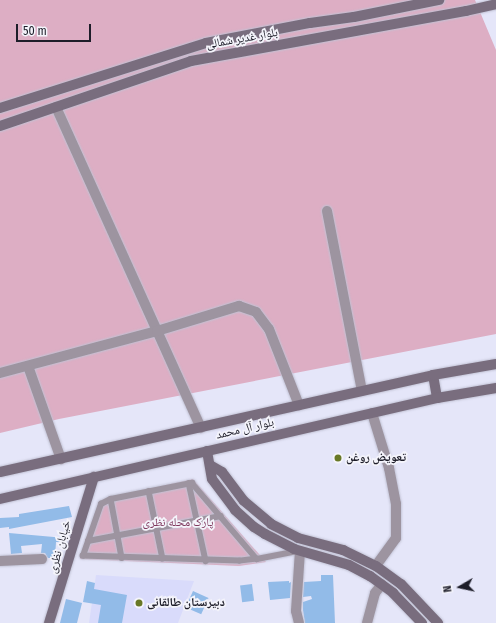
<!DOCTYPE html>
<html>
<head>
<meta charset="utf-8">
<style>
	body { margin:0 }
	#map { position:relative; width:496px; height:623px; overflow:hidden; background:#e5e6f9; font-family:"Fira Sans Condensed","Noto Naskh Arabic",sans-serif }
	div>[style] { position:absolute }
	[style*='--x'] { left:calc(var(--x)*1px); top:calc(var(--y)*1px); width:calc(var(--w)*1px); rotate:calc(var(--a)*1deg) }
	.built>* { inset:0; background:#d9dbfb }
	.green>* { inset:0; background:#ddaec4 }
	.building>* { inset:0; background:#92bbe8; transform-origin:0 0 }
	.roads { filter:drop-shadow(0 0 1px #c1c2d4) drop-shadow(0 0 1px #c1c2d4) }
	.lane>* { height:5.5px; margin:-2.75px; padding:0 2.75px; transform-origin:2.75px; border-radius:2.75px; background:#9d94a0 }
	.street>* { height:10px; margin:-5px; padding:0 5px; transform-origin:5px; border-radius:5px; background:#9d94a0 }
	.secondary>* { height:10px; margin:-5px; padding:0 5px; transform-origin:5px; border-radius:5px; background:#796d7e }
	.dots>* { width:11px; height:11px; translate:-50% -50%; box-sizing:border-box; border:2px solid #f4f4fb; border-radius:50% }
	span { translate:-50% -50%; white-space:nowrap; text-align:center; line-height:1.15; -webkit-text-stroke:3.5px #f4f4fb; paint-order:stroke }
	.street-label { font-size:12px; color:#1d1d29 }
	.poi-label { font-size:12px; color:#1d1d29; font-weight:700 }
	.left { translate:0 -50%; text-align:left }
	.park-label { font-size:12px; color:#7f385d }
	.north { position:absolute; left:440px; top:567px; width:40px; height:40px; -webkit-text-stroke:3px #f4f4fb; paint-order:stroke; rotate:261deg; font-size:11px; font-weight:700; line-height:16px; text-align:center; color:#1d1d29 }
	.north::after { content:''; display:block; margin:auto; width:14px; height:18px; background:#1d1d29; clip-path:polygon(50% 0,100% 100%,50% 72%,0 100%) }
	.scale { position:absolute; left:16px; top:24px; width:75px; height:18px; box-sizing:border-box; border:2px solid #1d1d29; border-top:0; padding-left:5px; font-size:12px; line-height:14px; white-space:nowrap; color:#1d1d29; -webkit-text-stroke:3px #f4f4fb; paint-order:stroke }
</style>
</head>
<body>
<div id="map">
	<div class="built">
		<i style="clip-path:polygon(96px 575px,194px 581px,178px 623px,89px 623px)"></i>
	</div>
	<div class="green">
		<i style="clip-path:polygon(0 0,475px 0,496px 50px,496px 334px,59px 419px,0 433px)"></i>
		<i style="clip-path:polygon(193px 479px,266px 562px,239px 566px,80px 559px,99px 503px,107px 498px)"></i>
	</div>
	<div class="building">
		<i style="clip-path:polygon(69px 506px,72px 517px,9px 529px,9px 527px,0 528px,0 518px,19px 517px,19px 514px)"></i>
		<i style="clip-path:polygon(9px 533px,65px 538px,65px 542px,56px 542px,55px 558px,48px 558px,45px 553px,41px 553px,42px 544px,21px 546px,22px 553px,11px 554px)"></i>
		<i style="clip-path:polygon(321px 575px,333px 575px,335px 623px,305px 623px,303px 610px,303px 602px,312px 599px,311px 596px,303px 597px,304px 582px,321px 581px)"></i>
		<i style="clip-path:polygon(87px 581px,95px 583px,94px 589px,127px 595px,122px 623px,98px 623px,101px 605px,83px 602px)"></i>
		<i style="clip-path:polygon(289px 581px,289px 583px,291px 582px,290px 598px,270px 600px,268px 582px)"></i>
		<i style="left:252px;top:584px;width:17px;height:12px;rotate:83deg"></i>
		<i style="left:193px;top:591px;width:17px;height:18px;rotate:24deg"></i>
		<i style="clip-path:polygon(66px 599px,82px 603px,77px 623px,60px 623px)"></i>
	</div>
	<div class="roads">
		<div class="lane">
			<i style="--x:189;--y:483;--w:80;--a:77.7"></i>
			<i style="--x:192;--y:483;--w:100;--a:49.5"></i>
			<i style="--x:257;--y:559;--w:17;--a:173"></i>
			<i style="--x:240;--y:561;--w:157;--a:-178.2"></i>
			<i style="--x:83;--y:556;--w:55;--a:-70.9"></i>
			<i style="--x:101;--y:504;--w:11;--a:-27"></i>
			<i style="--x:111;--y:499;--w:83;--a:-11.2"></i>
			<i style="--x:149;--y:491;--w:69;--a:78.4"></i>
			<i style="--x:111;--y:499;--w:60;--a:79.4"></i>
			<i style="--x:88;--y:541;--w:135;--a:-10.6"></i>
			<i style="--x:257;--y:559;--w:42;--a:-11"></i>
		</div>
		<div class="street">
			<i style="--x:56;--y:107;--w:352;--a:65.7"></i>
			<i style="--x:327;--y:211;--w:183;--a:79"></i>
			<i style="--x:28;--y:366;--w:99;--a:70.5"></i>
			<i style="--x:0;--y:373;--w:163;--a:-15"></i>
			<i style="--x:157;--y:331;--w:86;--a:-17"></i>
			<i style="--x:239;--y:306;--w:18;--a:19"></i>
			<i style="--x:256;--y:312;--w:21;--a:53"></i>
			<i style="--x:269;--y:329;--w:82;--a:68.5"></i>
			<i style="--x:372;--y:413;--w:58;--a:72.8"></i>
			<i style="--x:389;--y:468;--w:37;--a:79"></i>
			<i style="--x:396;--y:504;--w:34;--a:90"></i>
			<i style="--x:396;--y:538;--w:34;--a:126"></i>
			<i style="--x:0;--y:561;--w:42;--a:-2.7"></i>
			<i style="--x:299;--y:623;--w:12;--a:-104"></i>
			<i style="--x:296;--y:611;--w:60;--a:-86.2"></i>
			<i style="--x:367;--y:623;--w:31;--a:-75"></i>
			<i style="--x:375;--y:593;--w:11;--a:-52"></i>
		</div>
		<div class="secondary">
			<i style="--x:0;--y:108;--w:216;--a:-17.5"></i>
			<i style="--x:206;--y:43;--w:106;--a:-10.9"></i>
			<i style="--x:310;--y:23;--w:44;--a:-7.8"></i>
			<i style="--x:354;--y:17;--w:87;--a:-11.3"></i>
			<i style="--x:0;--y:126;--w:202;--a:-18.8"></i>
			<i style="--x:191;--y:61;--w:280;--a:-10.3"></i>
			<i style="--x:466;--y:11;--w:31;--a:-13"></i>
			<i style="--x:433;--y:375;--w:23;--a:80"></i>
			<i style="--x:207;--y:451;--w:28;--a:80"></i>
			<i style="--x:212;--y:479;--w:39;--a:53"></i>
			<i style="--x:235;--y:510;--w:25;--a:42"></i>
			<i style="--x:254;--y:527;--w:13;--a:32"></i>
			<i style="--x:265;--y:534;--w:33;--a:27"></i>
			<i style="--x:294;--y:549;--w:57;--a:16.2"></i>
			<i style="--x:349;--y:565;--w:24;--a:28"></i>
			<i style="--x:370;--y:576;--w:29;--a:36"></i>
			<i style="--x:393;--y:593;--w:42;--a:46"></i>
			<i style="--x:210;--y:465;--w:14;--a:30"></i>
			<i style="--x:222;--y:472;--w:36;--a:53"></i>
			<i style="--x:244;--y:501;--w:35;--a:40"></i>
			<i style="--x:271;--y:524;--w:30;--a:27"></i>
			<i style="--x:298;--y:538;--w:47;--a:14.9"></i>
			<i style="--x:343;--y:550;--w:37;--a:26"></i>
			<i style="--x:376;--y:566;--w:31;--a:36"></i>
			<i style="--x:401;--y:584;--w:54;--a:46.5"></i>
			<i style="--x:0;--y:472;--w:444;--a:-12.6"></i>
			<i style="--x:433;--y:375;--w:64;--a:-9.9"></i>
			<i style="--x:0;--y:499;--w:449;--a:-13"></i>
			<i style="--x:437;--y:398;--w:60;--a:-9.6"></i>
			<i style="--x:49;--y:623;--w:153;--a:-72.9"></i>
		</div>
	</div>
	<div class="dots">
		<i style="left:338px;top:458px;background:#687826"></i>
		<i style="left:139px;top:603px;background:#687826"></i>
	</div>
	<div class="street-label">
		<span style="left:242px;top:39px;rotate:-10deg">بلوار غدیر شمالی</span>
		<span style="left:245px;top:429px;rotate:-13deg">بلوار آل محمد</span>
		<span style="left:60px;top:547px;rotate:-74deg">خیابان نظری</span>
	</div>
	<div class="poi-label">
		<span class="left" style="left:346px;top:458px">تعویض روغن</span>
		<span class="left" style="left:147px;top:603px">دبیرستان طالقانی</span>
	</div>
	<div class="park-label">
		<span style="left:178px;top:523px">پارک محله نظری</span>
	</div>
	<div class="north">N</div>
	<div class="scale">50 m</div>
</div>
</body>
</html>
